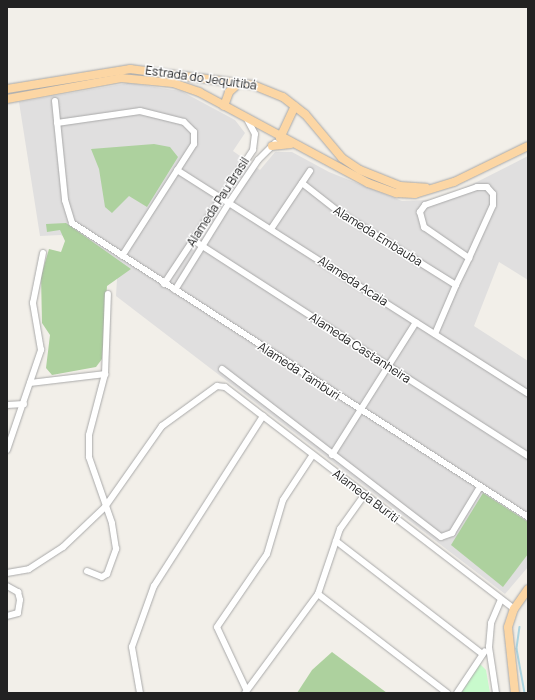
<!DOCTYPE html>
<html>
<head>
<meta charset="utf-8">
<style>
	body { margin:0 }
	#map { position:relative; width:535px; height:700px; overflow:hidden; background:#f2efe9; font-family:Manrope,sans-serif }
	div>[style] { position:absolute }
	[style*='--x'] { left:calc(var(--x)*1px); top:calc(var(--y)*1px); width:calc(var(--w)*1px); rotate:calc(var(--a)*1deg) }
	.residential>* { inset:0; background:#e0dfdf }
	.forest>* { inset:0; background:#add19e }
	.park>* { inset:0; background:#c8facc }
	.stream>* { height:1.5px; margin:-0.75px; padding:0 0.75px; transform-origin:0.75px; border-radius:0.75px; background:#aad3df }
	.roads { filter:drop-shadow(0 0 1px #a9a9a9) drop-shadow(0 0 1px #a9a9a9) }
	.minor>* { height:6px; margin:-3px; padding:0 3px; transform-origin:3px; border-radius:3px; background:#fff }
	.major>* { height:8px; margin:-4px; padding:0 4px; transform-origin:4px; border-radius:4px; background:#fcd6a4 }
	span { translate:-50% -50%; white-space:nowrap; text-align:center; line-height:1.15; -webkit-text-stroke:3px #fff; paint-order:stroke }
	.street-label { font-size:12px; color:#222 }
	.frame { position:absolute; inset:0; border:8px solid #222; pointer-events:none }
</style>
</head>
<body>
<div id="map">
	<div class="residential">
		<i style="clip-path:polygon(128px 83px,181px 91px,235px 120px,245px 133px,233px 151px,260px 170px,275px 152px,292px 152px,329px 172px,402px 201px,430px 200px,463px 189px,528px 156px,528px 280px,499px 262px,474px 326px,528px 361px,528px 567px,505px 594px,116px 296px,117px 279px,108px 266px,61px 235px,40px 236px,19px 102px)"></i>
	</div>
	<div class="forest">
		<i style="clip-path:polygon(154px 144px,170px 147px,178px 157px,147px 207px,129px 196px,112px 213px,105px 207px,99px 169px,91px 149px)"></i>
		<i style="clip-path:polygon(66px 223px,131px 269px,107px 286px,102px 359px,96px 367px,52px 375px,46px 368px,50px 335px,42px 323px,41px 276px,49px 249px,61px 252px,65px 241px,60px 230px,47px 232px,46px 224px)"></i>
		<i style="clip-path:polygon(483px 493px,528px 522px,528px 554px,503px 587px,451px 545px)"></i>
		<i style="clip-path:polygon(332px 652px,387px 693px,297px 693px,312px 670px)"></i>
	</div>
	<div class="park">
		<i style="clip-path:polygon(479px 663px,486px 670px,490px 693px,461px 693px)"></i>
	</div>
	<div class="stream">
		<i style="--x:520;--y:627;--w:22;--a:98"></i>
		<i style="--x:517;--y:649;--w:45;--a:79.7"></i>
	</div>
	<div class="roads">
		<div class="minor">
			<i style="--x:55;--y:101;--w:100;--a:84.2"></i>
			<i style="--x:65;--y:200;--w:24;--a:73"></i>
			<i style="--x:72;--y:223;--w:543;--a:32.81"></i>
			<i style="--x:57;--y:123;--w:84;--a:-8.2"></i>
			<i style="--x:140;--y:111;--w:45;--a:14"></i>
			<i style="--x:184;--y:122;--w:14;--a:45"></i>
			<i style="--x:194;--y:132;--w:12;--a:90"></i>
			<i style="--x:194;--y:144;--w:133;--a:122.7"></i>
			<i style="--x:177;--y:170;--w:416;--a:32.5"></i>
			<i style="--x:302;--y:183;--w:47;--a:38.1"></i>
			<i style="--x:339;--y:212;--w:138;--a:32"></i>
			<i style="--x:271;--y:229;--w:70;--a:-56.1"></i>
			<i style="--x:193;--y:240;--w:399;--a:32.8"></i>
			<i style="--x:164;--y:284;--w:161;--a:-56.4"></i>
			<i style="--x:253;--y:150;--w:16;--a:-83"></i>
			<i style="--x:255;--y:134;--w:17;--a:-118"></i>
			<i style="--x:175;--y:290;--w:102;--a:-58.2"></i>
			<i style="--x:229;--y:203;--w:52;--a:-56"></i>
			<i style="--x:258;--y:160;--w:24;--a:-45"></i>
			<i style="--x:435;--y:334;--w:53;--a:-66.8"></i>
			<i style="--x:456;--y:285;--w:30;--a:-64"></i>
			<i style="--x:469;--y:258;--w:58;--a:-65.6"></i>
			<i style="--x:493;--y:205;--w:11;--a:-90"></i>
			<i style="--x:493;--y:194;--w:9;--a:-131"></i>
			<i style="--x:487;--y:187;--w:10;--a:180"></i>
			<i style="--x:477;--y:187;--w:55;--a:160.9"></i>
			<i style="--x:425;--y:205;--w:9;--a:126"></i>
			<i style="--x:420;--y:212;--w:16;--a:75"></i>
			<i style="--x:424;--y:227;--w:55;--a:34.6"></i>
			<i style="--x:222;--y:369;--w:276;--a:37.5"></i>
			<i style="--x:441;--y:537;--w:12;--a:-20"></i>
			<i style="--x:452;--y:533;--w:54;--a:-58.7"></i>
			<i style="--x:30;--y:383;--w:76;--a:-6.8"></i>
			<i style="--x:7;--y:405;--w:17;--a:-3"></i>
			<i style="--x:7;--y:450;--w:106;--a:-71.2"></i>
			<i style="--x:41;--y:350;--w:48;--a:-99.7"></i>
			<i style="--x:33;--y:303;--w:51;--a:-78.7"></i>
			<i style="--x:332;--y:455;--w:157;--a:-57.7"></i>
			<i style="--x:336;--y:541;--w:185;--a:37.7"></i>
			<i style="--x:87;--y:571;--w:16;--a:22"></i>
			<i style="--x:102;--y:577;--w:6;--a:-31"></i>
			<i style="--x:107;--y:574;--w:27;--a:-70"></i>
			<i style="--x:116;--y:549;--w:26;--a:-99"></i>
			<i style="--x:112;--y:523;--w:70;--a:-109.2"></i>
			<i style="--x:89;--y:457;--w:22;--a:-90"></i>
			<i style="--x:89;--y:435;--w:63;--a:-75.3"></i>
			<i style="--x:105;--y:374;--w:80;--a:-87.9"></i>
			<i style="--x:7;--y:573;--w:22;--a:-10"></i>
			<i style="--x:29;--y:569;--w:40;--a:-32.9"></i>
			<i style="--x:63;--y:547;--w:58;--a:-43.6"></i>
			<i style="--x:105;--y:507;--w:99;--a:-54.9"></i>
			<i style="--x:162;--y:426;--w:68;--a:-36"></i>
			<i style="--x:217;--y:386;--w:8;--a:7"></i>
			<i style="--x:225;--y:387;--w:364;--a:37.5"></i>
			<i style="--x:7;--y:586;--w:13;--a:29"></i>
			<i style="--x:18;--y:592;--w:8;--a:76"></i>
			<i style="--x:20;--y:600;--w:13;--a:99"></i>
			<i style="--x:18;--y:613;--w:11;--a:165"></i>
			<i style="--x:318;--y:594;--w:163;--a:37.5"></i>
			<i style="--x:246;--y:689;--w:68;--a:-115.1"></i>
			<i style="--x:217;--y:627;--w:88;--a:-55.6"></i>
			<i style="--x:267;--y:554;--w:56;--a:-73.5"></i>
			<i style="--x:283;--y:500;--w:53;--a:-56.6"></i>
			<i style="--x:140;--y:693;--w:47;--a:-99.9"></i>
			<i style="--x:132;--y:647;--w:65;--a:-70.2"></i>
			<i style="--x:154;--y:586;--w:202;--a:-57.3"></i>
			<i style="--x:245;--y:693;--w:123;--a:-53.6"></i>
			<i style="--x:318;--y:594;--w:69;--a:-71.3"></i>
			<i style="--x:340;--y:529;--w:43;--a:-54.5"></i>
			<i style="--x:457;--y:693;--w:50;--a:-56.3"></i>
			<i style="--x:496;--y:693;--w:47;--a:-98.7"></i>
			<i style="--x:489;--y:647;--w:24;--a:-85"></i>
			<i style="--x:491;--y:623;--w:25;--a:-67"></i>
		</div>
		<div class="major">
			<i style="--x:7;--y:89;--w:125;--a:-9.2"></i>
			<i style="--x:130;--y:69;--w:124;--a:7.4"></i>
			<i style="--x:253;--y:85;--w:32;--a:22"></i>
			<i style="--x:283;--y:97;--w:28;--a:38"></i>
			<i style="--x:305;--y:114;--w:57;--a:49.9"></i>
			<i style="--x:342;--y:158;--w:22;--a:34"></i>
			<i style="--x:360;--y:170;--w:43;--a:21.8"></i>
			<i style="--x:400;--y:186;--w:26;--a:4"></i>
			<i style="--x:7;--y:99;--w:116;--a:-10.4"></i>
			<i style="--x:121;--y:78;--w:52;--a:5.5"></i>
			<i style="--x:173;--y:83;--w:28;--a:19"></i>
			<i style="--x:199;--y:92;--w:192;--a:28.3"></i>
			<i style="--x:368;--y:183;--w:30;--a:20"></i>
			<i style="--x:396;--y:193;--w:19;--a:3"></i>
			<i style="--x:415;--y:194;--w:41;--a:-17.1"></i>
			<i style="--x:454;--y:182;--w:82;--a:-25.9"></i>
			<i style="--x:224;--y:106;--w:15;--a:-70"></i>
			<i style="--x:229;--y:92;--w:13;--a:-42"></i>
			<i style="--x:280;--y:138;--w:35;--a:-65"></i>
			<i style="--x:272;--y:146;--w:19;--a:-6"></i>
			<i style="--x:515;--y:693;--w:66;--a:-96.1"></i>
			<i style="--x:508;--y:627;--w:19;--a:-72"></i>
			<i style="--x:514;--y:609;--w:24;--a:-55"></i>
		</div>
	</div>
	<div class="street-label">
		<span style="left:201px;top:78px;rotate:8deg">Estrada do Jequitibá</span>
		<span style="left:218px;top:202px;rotate:-57deg">Alameda Pau Brasil</span>
		<span style="left:378px;top:236px;rotate:32deg">Alameda Embauba</span>
		<span style="left:353px;top:281px;rotate:33deg">Alameda Acaia</span>
		<span style="left:360px;top:348px;rotate:33deg">Alameda Castanheira</span>
		<span style="left:299px;top:371px;rotate:33deg">Alameda Tamburi</span>
		<span style="left:366px;top:496px;rotate:37deg">Alameda Buriti</span>
	</div>
	<div class="frame"></div>
</div>
</body>
</html>
